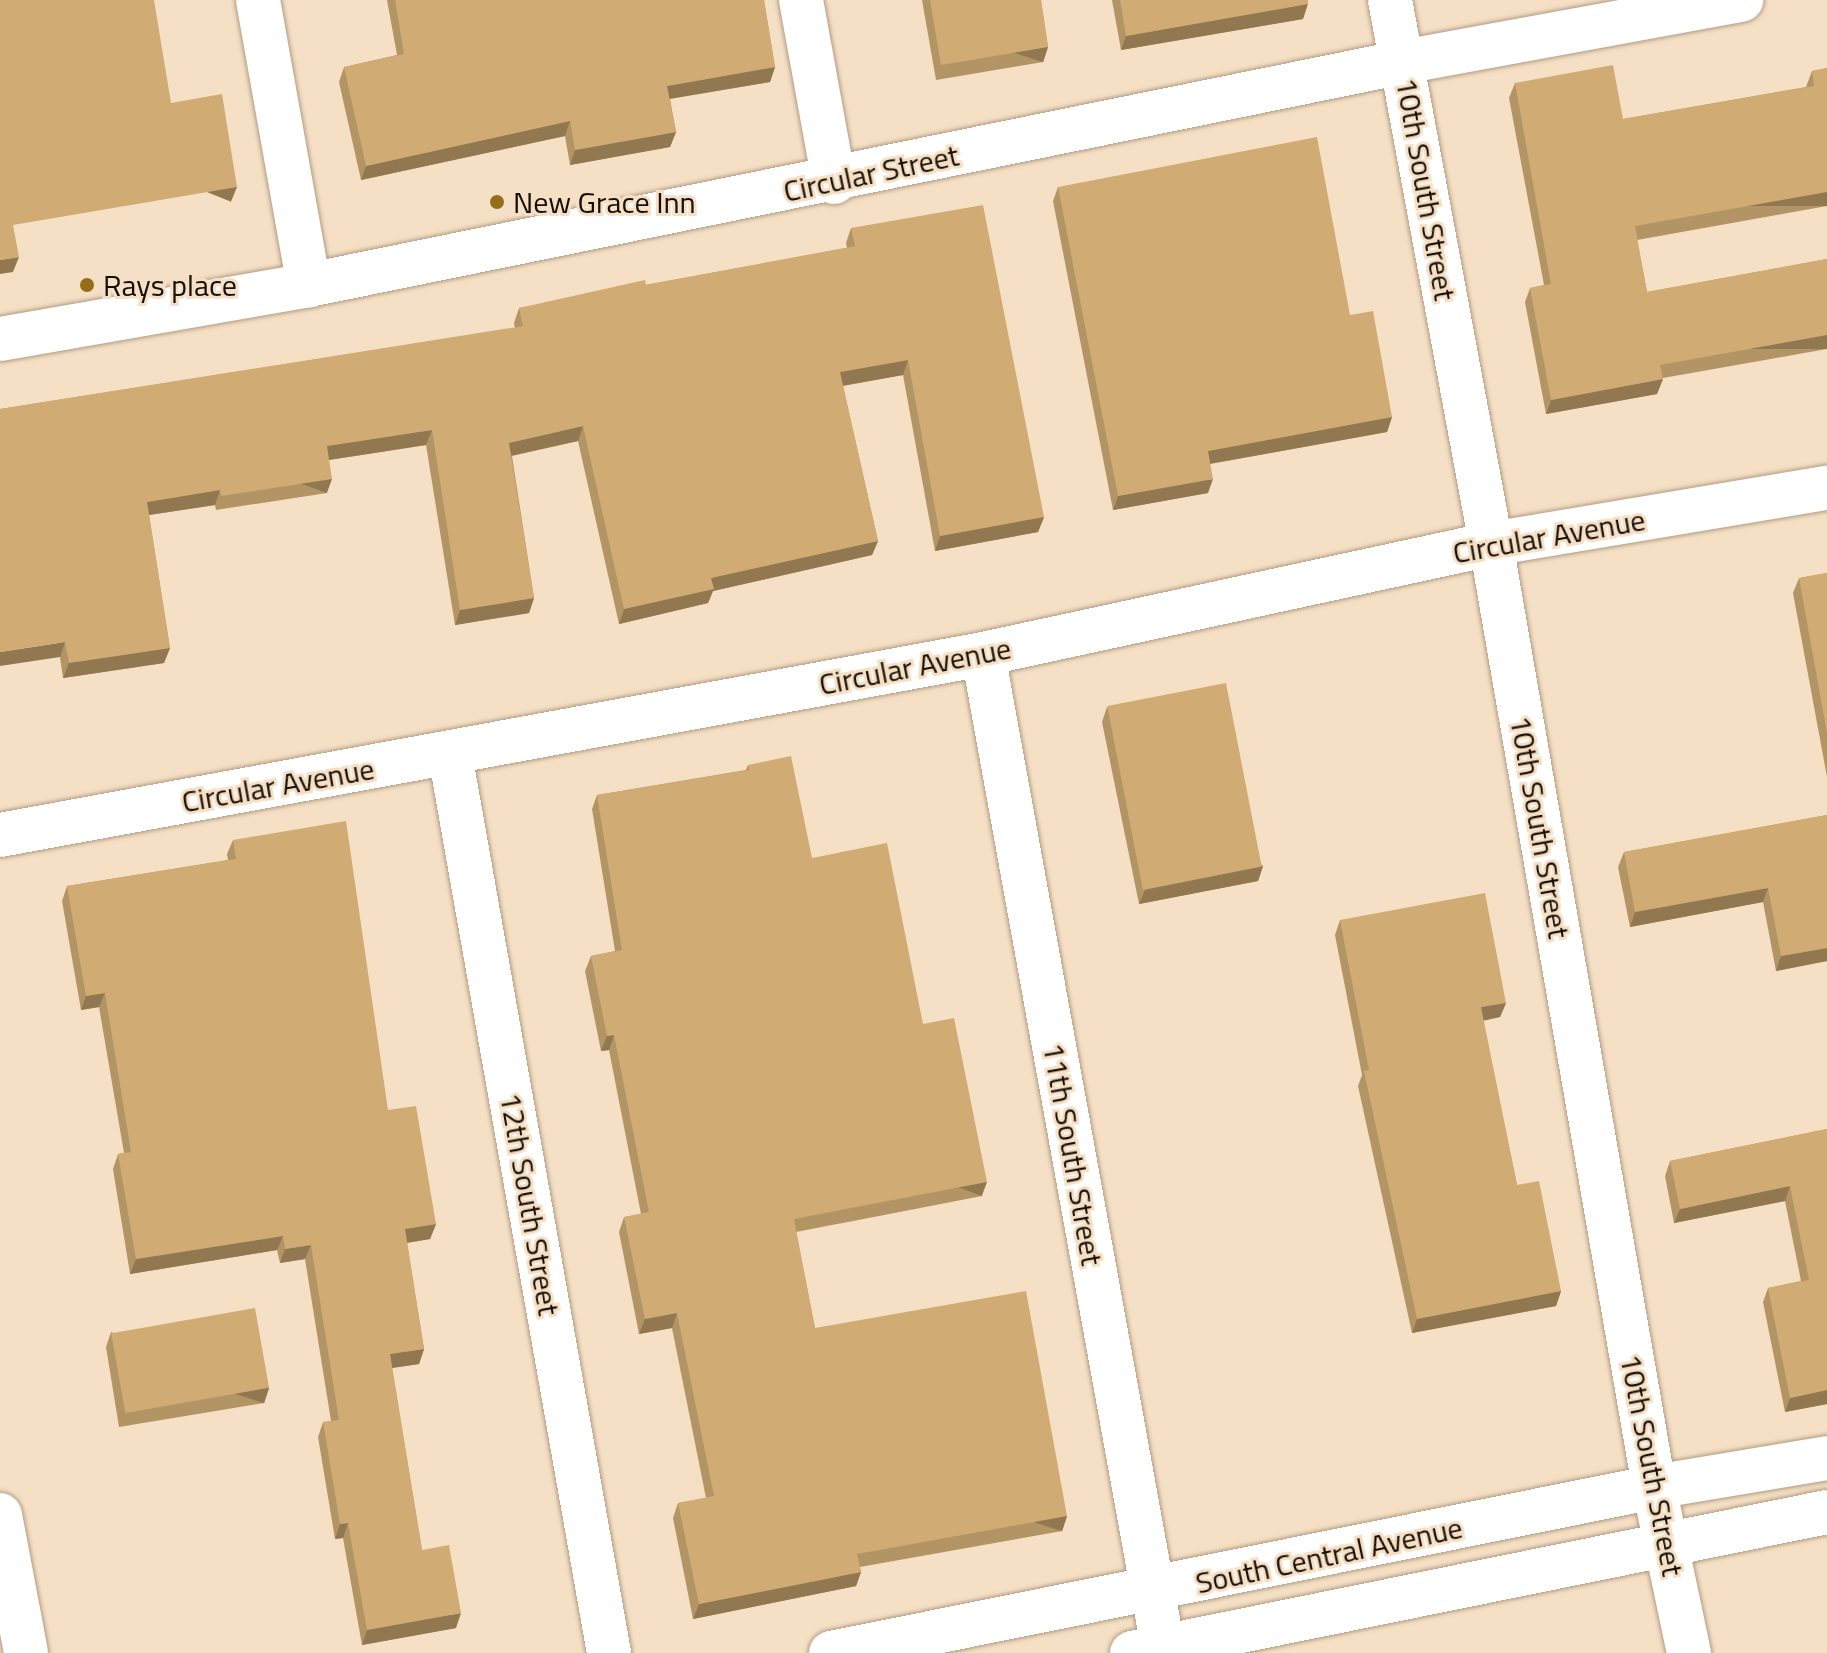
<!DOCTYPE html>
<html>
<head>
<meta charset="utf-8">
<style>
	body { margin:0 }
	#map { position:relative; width:1827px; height:1653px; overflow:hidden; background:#f6e0c5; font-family:"Titillium Web",sans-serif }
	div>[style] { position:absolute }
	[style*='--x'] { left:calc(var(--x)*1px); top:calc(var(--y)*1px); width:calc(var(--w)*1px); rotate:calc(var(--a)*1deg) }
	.roads { filter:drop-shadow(0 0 2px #b19c83) drop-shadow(0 0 2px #b19c83) }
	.minor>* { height:44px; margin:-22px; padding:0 22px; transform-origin:22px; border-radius:22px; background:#fff }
	.tertiary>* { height:44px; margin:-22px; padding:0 22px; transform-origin:22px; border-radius:22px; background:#fff }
	.wall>* { inset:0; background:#b39464 }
	.shaded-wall>* { inset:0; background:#927851; transform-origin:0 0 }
	.building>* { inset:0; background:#d0ac74; transform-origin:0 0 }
	.dots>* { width:22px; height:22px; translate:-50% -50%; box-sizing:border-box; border:4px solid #f6e0c5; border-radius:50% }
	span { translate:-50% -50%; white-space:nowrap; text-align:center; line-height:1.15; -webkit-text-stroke:6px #f6e0c5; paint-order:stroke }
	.street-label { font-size:30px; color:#150e05 }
	.poi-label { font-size:30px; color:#150e05 }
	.left { translate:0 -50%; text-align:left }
</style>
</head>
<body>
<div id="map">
	<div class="roads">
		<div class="minor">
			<i style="--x:258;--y:0;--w:290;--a:79.9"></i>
			<i style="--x:801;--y:0;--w:185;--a:79.7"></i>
			<i style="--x:1390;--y:0;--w:553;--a:79.48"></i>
			<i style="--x:1491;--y:544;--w:957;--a:80.19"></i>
			<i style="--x:1654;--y:1487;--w:170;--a:78.1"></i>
			<i style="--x:0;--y:339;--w:314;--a:-9.9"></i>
			<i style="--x:309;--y:285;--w:1116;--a:-11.52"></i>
			<i style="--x:1403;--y:62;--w:344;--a:-10.4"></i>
			<i style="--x:983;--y:654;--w:1015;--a:79.73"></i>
			<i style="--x:450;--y:754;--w:913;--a:79.97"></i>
			<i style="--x:831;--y:1653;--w:840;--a:-11.4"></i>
			<i style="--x:1654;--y:1487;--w:175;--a:-9.5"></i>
			<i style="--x:1132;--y:1653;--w:709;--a:-11.47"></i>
		</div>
		<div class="tertiary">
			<i style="--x:0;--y:835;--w:1000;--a:-10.43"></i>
			<i style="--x:983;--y:654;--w:520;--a:-12.22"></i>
			<i style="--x:1491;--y:544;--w:341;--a:-9.5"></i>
			<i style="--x:0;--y:1515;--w:140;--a:79.3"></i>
		</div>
	</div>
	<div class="wall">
		<i style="clip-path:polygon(387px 0,764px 0,775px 67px,770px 82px,670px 99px,676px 132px,670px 147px,570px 165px,565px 136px,361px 180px,339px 82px,344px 67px,397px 55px)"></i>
		<i style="clip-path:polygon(922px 0,1041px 0,1048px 47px,1043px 62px,936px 80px)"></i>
		<i style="clip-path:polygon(1112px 0,1308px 0,1303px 19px,1121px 50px)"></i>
		<i style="clip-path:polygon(1827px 68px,1827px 206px,1637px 240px,1647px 292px,1827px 259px,1827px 349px,1663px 378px,1657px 394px,1546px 414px,1525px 302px,1530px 288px,1544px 285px,1509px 98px,1515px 83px,1623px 119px,1806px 87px,1812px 71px)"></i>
		<i style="clip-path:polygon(1058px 187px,1350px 315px,1392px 417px,1387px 432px,1210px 464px,1208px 493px,1113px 510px,1053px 201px)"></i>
		<i style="clip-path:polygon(851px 228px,1044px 517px,1038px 532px,935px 551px,903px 375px,843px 386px,878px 541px,872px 555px,713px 591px,708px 603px,619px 624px,578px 441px,512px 456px,534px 598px,529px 613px,455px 625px,426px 445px,329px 460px,327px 493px,216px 510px,215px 505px,149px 515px,170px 648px,164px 663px,63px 678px,60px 657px,0 409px,515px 328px,514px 323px,519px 308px,847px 248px,846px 243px)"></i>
		<i style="clip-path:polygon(1827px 573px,1827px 777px,1793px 593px,1799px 578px)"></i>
		<i style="clip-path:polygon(1107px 707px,1263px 866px,1258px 881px,1139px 904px,1102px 722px)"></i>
		<i style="clip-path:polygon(748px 765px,923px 1024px,982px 1196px,796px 1232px,815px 1328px,1067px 1516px,1062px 1531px,860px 1567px,861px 1572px,856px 1586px,693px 1619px,673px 1518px,678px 1503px,706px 1498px,672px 1328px,639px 1334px,619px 1232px,624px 1217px,641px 1214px,609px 1050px,601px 1051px,585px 971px,591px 956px,615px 951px,592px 809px,597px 795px,746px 770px)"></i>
		<i style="clip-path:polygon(1827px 815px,1827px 961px,1776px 971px,1763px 902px,1630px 927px,1618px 867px,1624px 852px)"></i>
		<i style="clip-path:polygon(233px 840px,388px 1110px,436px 1224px,430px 1239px,407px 1243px,424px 1349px,419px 1364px,392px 1368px,422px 1550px,456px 1628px,362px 1645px,343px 1538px,335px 1539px,318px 1437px,323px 1422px,331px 1421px,305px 1259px,280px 1263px,277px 1250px,130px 1274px,113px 1169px,118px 1154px,124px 1153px,99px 1007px,81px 1010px,62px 901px,67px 886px,228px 860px,227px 854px)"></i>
		<i style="clip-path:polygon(1340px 920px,1506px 1003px,1500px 1017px,1483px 1021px,1517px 1185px,1561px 1291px,1556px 1306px,1412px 1333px,1358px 1086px,1362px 1075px,1335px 935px)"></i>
		<i style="clip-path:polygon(1827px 1129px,1827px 1404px,1785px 1412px,1763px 1302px,1768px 1288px,1801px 1281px,1785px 1201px,1674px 1223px,1665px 1176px,1670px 1161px)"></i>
		<i style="clip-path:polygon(111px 1332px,269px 1388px,264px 1403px,119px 1427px,106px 1347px)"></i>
	</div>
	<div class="shaded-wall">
		<i style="clip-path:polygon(1308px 4px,1303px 19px,1121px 50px,1126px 36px)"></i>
		<i style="left:1048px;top:47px;width:16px;height:109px;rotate:108deg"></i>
		<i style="clip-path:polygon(775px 67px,770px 82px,662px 100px,667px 86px)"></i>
		<i style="clip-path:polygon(570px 121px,565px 136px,361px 180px,366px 166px)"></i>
		<i style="clip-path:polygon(676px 132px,670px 147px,570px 165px,575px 150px)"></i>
		<i style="left:237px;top:187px;width:16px;height:227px;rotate:112deg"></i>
		<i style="left:1827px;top:192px;width:14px;height:195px;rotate:90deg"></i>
		<i style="clip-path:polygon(19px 257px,13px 272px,0 274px,0 260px)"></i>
		<i style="left:1827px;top:335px;width:14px;height:170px;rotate:90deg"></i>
		<i style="clip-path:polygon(908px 360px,903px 375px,835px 387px,840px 372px)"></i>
		<i style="clip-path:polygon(1663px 379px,1657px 394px,1546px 414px,1551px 400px)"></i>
		<i style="clip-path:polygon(1392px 417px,1387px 432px,1203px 465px,1208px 451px)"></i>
		<i style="clip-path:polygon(583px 426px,578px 441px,504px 457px,509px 443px)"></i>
		<i style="clip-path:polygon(432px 430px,426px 445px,322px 461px,327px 446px)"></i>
		<i style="left:332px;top:479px;width:15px;height:112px;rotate:110deg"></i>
		<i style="clip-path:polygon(1213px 479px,1208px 493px,1113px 510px,1118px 496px)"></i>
		<i style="clip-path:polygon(220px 490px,215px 505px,142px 516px,147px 502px)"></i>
		<i style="clip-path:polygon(1044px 517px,1038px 532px,935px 551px,940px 536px)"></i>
		<i style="clip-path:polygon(878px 541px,872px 555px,713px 591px,708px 603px,619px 624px,624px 609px,711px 578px)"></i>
		<i style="clip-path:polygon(534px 598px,529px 613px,455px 625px,460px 610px)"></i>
		<i style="clip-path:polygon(65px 642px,60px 657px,0 666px,0 652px)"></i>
		<i style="clip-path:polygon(170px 648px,164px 663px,63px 678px,69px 663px)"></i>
		<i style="clip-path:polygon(1263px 866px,1258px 881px,1139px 904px,1145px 890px)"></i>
		<i style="clip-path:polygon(1768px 888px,1763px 902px,1630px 927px,1635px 912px)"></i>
		<i style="clip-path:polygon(1827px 948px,1827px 961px,1776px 971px,1781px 956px)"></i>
		<i style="clip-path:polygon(105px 993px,99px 1007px,81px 1010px,86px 996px)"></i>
		<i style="clip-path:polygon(1506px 1003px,1500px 1017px,1475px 1022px,1481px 1007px)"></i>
		<i style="clip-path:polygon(614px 1035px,609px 1050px,601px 1051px,607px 1036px)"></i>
		<i style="left:987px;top:1182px;width:15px;height:197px;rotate:110deg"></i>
		<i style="clip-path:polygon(1790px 1186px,1785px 1201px,1674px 1223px,1680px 1209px)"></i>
		<i style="clip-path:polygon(436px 1224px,430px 1239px,399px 1244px,405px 1229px)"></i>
		<i style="clip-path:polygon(283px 1236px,277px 1250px,130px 1274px,136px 1259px)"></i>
		<i style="clip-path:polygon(311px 1245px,305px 1259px,280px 1263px,285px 1249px)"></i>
		<i style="clip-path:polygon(1561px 1291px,1556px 1306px,1412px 1333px,1417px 1319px)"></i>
		<i style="clip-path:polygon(677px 1313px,672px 1328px,639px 1334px,645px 1319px)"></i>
		<i style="clip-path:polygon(424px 1349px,419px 1364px,385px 1369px,390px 1354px)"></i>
		<i style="left:269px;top:1388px;width:16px;height:147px;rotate:108deg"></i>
		<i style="clip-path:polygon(1827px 1390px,1827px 1404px,1785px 1412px,1790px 1398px)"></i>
		<i style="left:1067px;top:1516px;width:16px;height:213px;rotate:108deg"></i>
		<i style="clip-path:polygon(348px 1523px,343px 1538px,335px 1539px,340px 1524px)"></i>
		<i style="clip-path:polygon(861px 1572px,856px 1586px,693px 1619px,699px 1604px)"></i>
		<i style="clip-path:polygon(461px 1613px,456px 1628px,362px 1645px,367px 1630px)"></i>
	</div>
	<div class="building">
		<i style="clip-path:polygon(0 0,154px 0,171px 103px,222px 94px,237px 187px,13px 225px,19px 257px,0 260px)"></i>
		<i style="clip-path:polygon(395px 0,764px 0,775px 67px,667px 86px,676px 132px,575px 150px,570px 121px,366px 166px,344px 67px,404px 54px)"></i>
		<i style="clip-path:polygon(930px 0,1041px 0,1048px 47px,941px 65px)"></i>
		<i style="clip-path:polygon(1120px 0,1308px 0,1308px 4px,1126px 36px)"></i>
		<i style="clip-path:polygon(1613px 65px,1623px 119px,1814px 86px,1812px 71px,1827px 68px,1827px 192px,1635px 226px,1647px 292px,1827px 259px,1827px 335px,1660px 365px,1663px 379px,1551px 400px,1530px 288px,1551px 284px,1515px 83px)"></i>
		<i style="clip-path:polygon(1317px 137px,1350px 315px,1373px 311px,1392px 417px,1208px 451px,1213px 479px,1118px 496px,1058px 187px)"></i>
		<i style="clip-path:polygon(983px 205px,1044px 517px,940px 536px,908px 360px,840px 372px,878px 541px,711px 578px,714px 589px,624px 609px,583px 426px,509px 443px,534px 598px,460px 610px,432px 430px,327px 446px,332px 479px,221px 496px,220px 490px,147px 502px,170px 648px,69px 663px,65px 642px,0 652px,0 409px,523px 326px,519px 308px,645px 280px,646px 285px,855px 246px,851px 228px)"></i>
		<i style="clip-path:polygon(1827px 573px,1827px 733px,1799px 578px)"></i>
		<i style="left:1226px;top:683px;width:187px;height:121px;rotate:79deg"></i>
		<i style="clip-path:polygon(791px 756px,812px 858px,887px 843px,923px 1024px,954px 1018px,987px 1182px,794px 1219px,815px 1328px,1026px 1291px,1067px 1516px,857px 1554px,861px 1572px,699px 1604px,678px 1503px,714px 1496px,677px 1313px,645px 1319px,624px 1217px,649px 1212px,614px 1035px,607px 1036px,591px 956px,622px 950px,597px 795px,749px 770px,748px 765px)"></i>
		<i style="clip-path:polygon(1827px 815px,1827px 948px,1781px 956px,1768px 888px,1635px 912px,1624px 852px)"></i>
		<i style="clip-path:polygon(346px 821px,388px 1110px,416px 1106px,436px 1224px,405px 1229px,424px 1349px,390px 1354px,422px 1550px,449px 1545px,461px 1613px,367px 1630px,348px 1523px,340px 1524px,323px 1422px,339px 1420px,311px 1245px,285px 1249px,283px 1236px,136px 1259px,118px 1154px,131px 1152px,105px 993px,86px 996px,67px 886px,236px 859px,233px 840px)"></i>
		<i style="clip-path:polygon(1485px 893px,1506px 1003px,1481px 1007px,1517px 1185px,1539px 1181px,1561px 1291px,1417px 1319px,1364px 1071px,1369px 1070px,1340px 920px)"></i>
		<i style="clip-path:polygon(1827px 1129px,1827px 1390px,1790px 1398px,1768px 1288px,1809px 1280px,1790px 1186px,1680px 1209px,1670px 1161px)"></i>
		<i style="left:255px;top:1308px;width:81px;height:146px;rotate:80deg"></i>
	</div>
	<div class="dots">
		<i style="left:497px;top:202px;background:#946e17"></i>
		<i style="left:87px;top:285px;background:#946e17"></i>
	</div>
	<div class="street-label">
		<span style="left:871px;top:173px;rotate:-12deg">Circular Street</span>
		<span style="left:1426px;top:189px;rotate:80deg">10th South Street</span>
		<span style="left:1549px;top:536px;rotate:-10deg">Circular Avenue</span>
		<span style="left:915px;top:666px;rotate:-11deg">Circular Avenue</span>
		<span style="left:278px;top:785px;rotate:-10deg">Circular Avenue</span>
		<span style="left:1540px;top:827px;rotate:80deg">10th South Street</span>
		<span style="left:1073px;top:1154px;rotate:80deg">11th South Street</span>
		<span style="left:530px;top:1204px;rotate:80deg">12th South Street</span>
		<span style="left:1652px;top:1465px;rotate:79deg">10th South Street</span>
		<span style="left:1329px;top:1555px;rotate:-12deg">South Central Avenue</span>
	</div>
	<div class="poi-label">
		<span class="left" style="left:513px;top:202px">New Grace Inn</span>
		<span class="left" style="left:103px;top:285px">Rays place</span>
	</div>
</div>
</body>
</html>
